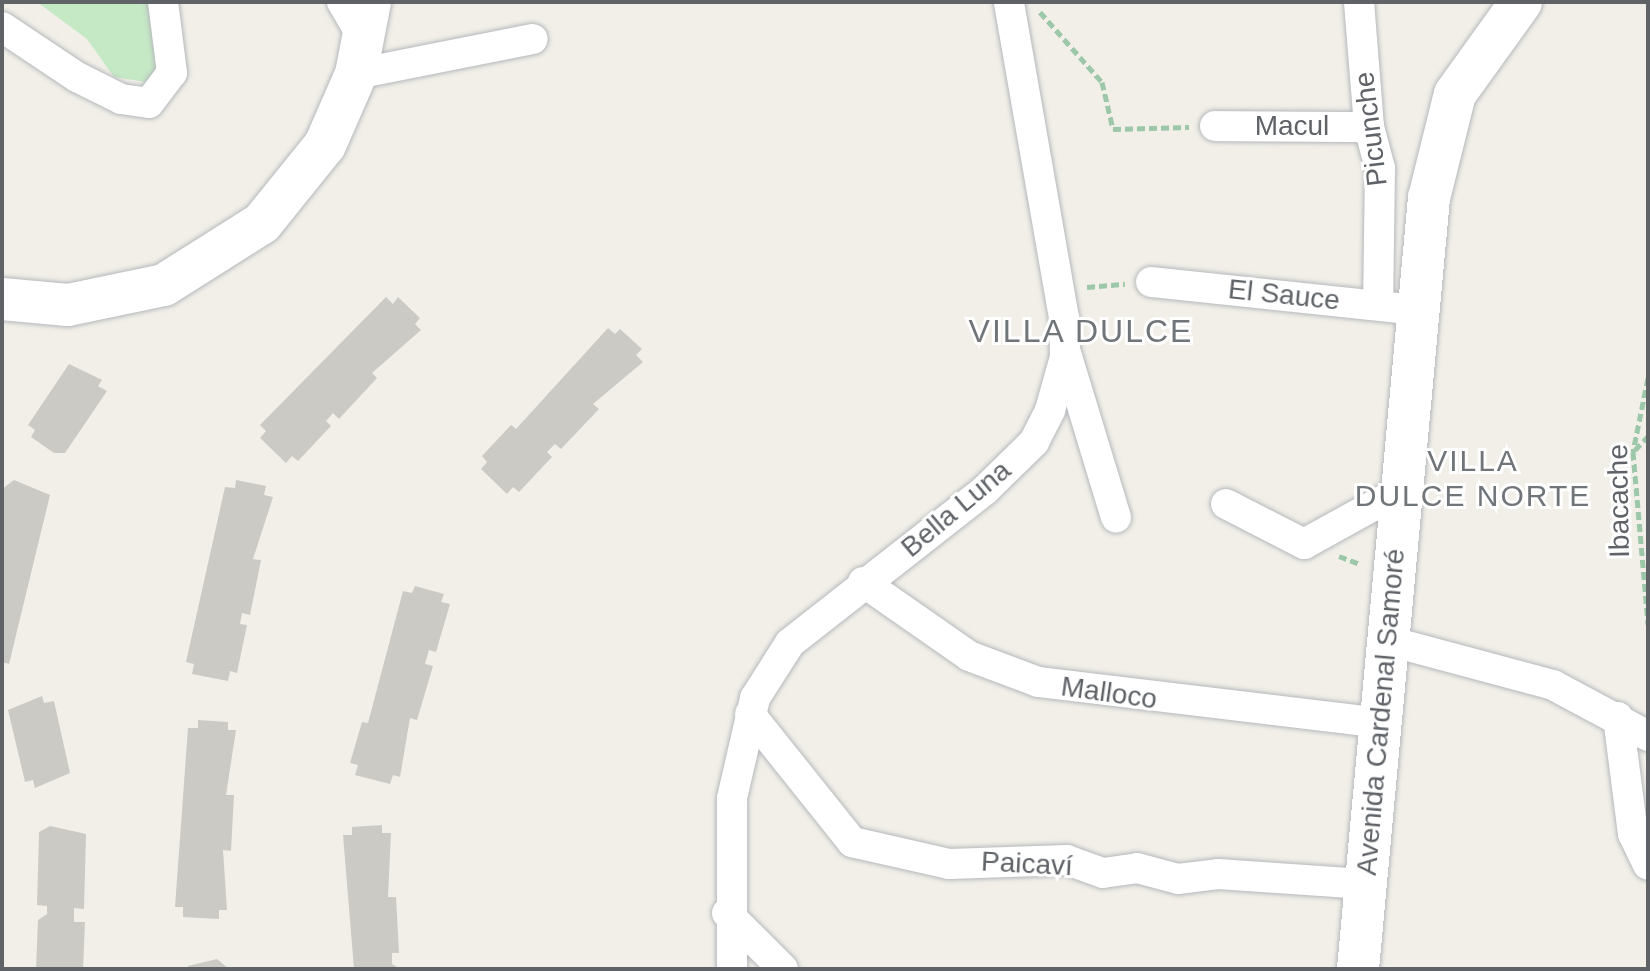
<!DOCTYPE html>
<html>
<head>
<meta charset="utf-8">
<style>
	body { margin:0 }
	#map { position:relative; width:1650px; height:971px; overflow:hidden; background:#f1efe8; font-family:Arial,sans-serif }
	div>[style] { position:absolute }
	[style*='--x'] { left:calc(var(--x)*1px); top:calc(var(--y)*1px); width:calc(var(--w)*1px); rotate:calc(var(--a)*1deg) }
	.green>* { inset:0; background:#c5e8c5 }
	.building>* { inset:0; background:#cccac5 }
	.path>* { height:5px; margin-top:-2.5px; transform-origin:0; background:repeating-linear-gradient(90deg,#9cc7a9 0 8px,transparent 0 12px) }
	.roads { filter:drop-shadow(0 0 2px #b5b8bc) drop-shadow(0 0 2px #b5b8bc) }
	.street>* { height:30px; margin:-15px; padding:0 15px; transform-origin:15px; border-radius:15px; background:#fff }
	.secondary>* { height:42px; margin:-21px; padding:0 21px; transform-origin:21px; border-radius:21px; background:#fff }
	span { translate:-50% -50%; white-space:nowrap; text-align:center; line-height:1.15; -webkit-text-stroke:6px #fff; paint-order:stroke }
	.street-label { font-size:28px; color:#5f6368 }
	.neighbourhood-label { font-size:30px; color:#70757a; letter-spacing:2px }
	.quarter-label { font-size:32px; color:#70757a; letter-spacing:2px }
	.frame { position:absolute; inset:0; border:4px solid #5f6368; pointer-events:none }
</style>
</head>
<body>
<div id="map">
	<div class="green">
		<i style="clip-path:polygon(37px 2px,155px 2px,159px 70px,146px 82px,114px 77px,87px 39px)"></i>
	</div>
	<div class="building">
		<i style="clip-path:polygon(386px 297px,393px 304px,398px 297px,420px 318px,415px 324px,421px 330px,372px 373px,377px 378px,339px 419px,333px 413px,326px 421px,331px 426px,298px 461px,292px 456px,286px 463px,260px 438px,266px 431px,260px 425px)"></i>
		<i style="clip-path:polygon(608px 328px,615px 334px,620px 329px,642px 349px,636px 355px,643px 362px,593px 404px,599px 409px,561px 449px,555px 444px,547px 452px,552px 457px,519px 492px,513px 487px,507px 494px,481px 469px,487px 462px,482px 456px,511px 425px,516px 429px)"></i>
		<i style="clip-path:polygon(69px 364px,102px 380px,98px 386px,107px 391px,65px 453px,54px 453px,31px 437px,35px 430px,28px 425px)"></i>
		<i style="clip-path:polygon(14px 480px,50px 495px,9px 664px,2px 662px,2px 489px)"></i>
		<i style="clip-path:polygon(236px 480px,266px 486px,264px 495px,273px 497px,253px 559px,261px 560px,250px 615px,242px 613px,240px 624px,247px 625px,237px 673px,230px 671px,228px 681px,192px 674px,194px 664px,186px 662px,225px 487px,235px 488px)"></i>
		<i style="clip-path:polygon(415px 586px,444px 594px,441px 602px,450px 604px,436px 652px,429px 650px,425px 664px,433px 666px,417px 720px,410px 718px,400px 777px,393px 775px,390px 784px,355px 775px,358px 765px,350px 763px,362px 722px,368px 723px,403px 591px,412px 593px)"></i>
		<i style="clip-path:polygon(42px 696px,44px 703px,54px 701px,70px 773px,35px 788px,33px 780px,25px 782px,8px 710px)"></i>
		<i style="clip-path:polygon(198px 720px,228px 722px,228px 730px,236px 730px,226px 795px,234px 795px,231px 851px,223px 850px,227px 910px,219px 910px,219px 919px,183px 917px,183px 907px,175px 907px,188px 728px,198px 728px)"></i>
		<i style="clip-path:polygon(382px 825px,382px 833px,391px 833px,388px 897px,396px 897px,399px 953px,392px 953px,392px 964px,400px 969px,354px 969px,343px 835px,352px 835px,352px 827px)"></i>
		<i style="clip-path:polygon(50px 826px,86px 834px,84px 909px,74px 908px,74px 922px,85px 922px,83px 969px,36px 969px,38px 920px,47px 914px,47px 906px,37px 905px,39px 832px)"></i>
		<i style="clip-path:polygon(217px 959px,229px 969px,189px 969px,188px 966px)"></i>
	</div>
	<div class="path">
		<i style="--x:1040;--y:12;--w:94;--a:48.5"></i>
		<i style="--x:1102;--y:82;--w:48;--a:76.8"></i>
		<i style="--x:1113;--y:129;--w:76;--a:-1.5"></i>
		<i style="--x:1087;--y:287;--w:38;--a:-5"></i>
		<i style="--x:1648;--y:378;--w:76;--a:101.5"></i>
		<i style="--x:1633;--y:452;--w:173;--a:85"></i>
		<i style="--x:1635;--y:450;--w:19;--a:-47"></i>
		<i style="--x:1339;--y:556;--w:22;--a:21"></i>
	</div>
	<div class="roads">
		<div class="street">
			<i style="--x:342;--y:2;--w:42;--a:59.7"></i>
			<i style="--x:1359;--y:2;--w:125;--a:85.4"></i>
			<i style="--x:1369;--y:127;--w:42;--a:75"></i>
			<i style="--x:1380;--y:168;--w:137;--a:90.8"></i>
			<i style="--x:2;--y:27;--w:90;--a:33.7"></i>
			<i style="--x:77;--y:77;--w:49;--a:26.6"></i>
			<i style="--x:121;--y:99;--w:28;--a:8"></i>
			<i style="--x:149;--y:103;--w:38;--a:-53"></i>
			<i style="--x:172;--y:73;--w:72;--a:-97.2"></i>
			<i style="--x:356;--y:74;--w:180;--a:-11.2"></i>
			<i style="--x:1215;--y:126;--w:154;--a:0.4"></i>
			<i style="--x:1151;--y:282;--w:249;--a:6"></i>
			<i style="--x:1066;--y:353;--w:172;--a:73.1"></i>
			<i style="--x:1226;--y:504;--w:88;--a:27.1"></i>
			<i style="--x:1304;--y:544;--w:112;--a:-28.9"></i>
			<i style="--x:863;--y:582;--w:129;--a:34.9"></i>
			<i style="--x:969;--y:656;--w:74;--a:20.6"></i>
			<i style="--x:1038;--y:682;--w:347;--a:6.8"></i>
			<i style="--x:1389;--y:641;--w:170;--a:15"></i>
			<i style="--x:1553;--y:685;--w:108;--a:28.2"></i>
			<i style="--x:750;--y:714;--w:164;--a:51.4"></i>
			<i style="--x:852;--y:842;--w:99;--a:12.8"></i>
			<i style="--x:949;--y:864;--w:118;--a:-1.9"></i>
			<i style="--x:1067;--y:860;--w:38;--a:20"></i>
			<i style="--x:1103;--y:873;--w:34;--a:-8"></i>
			<i style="--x:1137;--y:868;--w:42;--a:15"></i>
			<i style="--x:1178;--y:879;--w:40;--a:-7.1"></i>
			<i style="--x:1218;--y:874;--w:147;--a:3.9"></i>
			<i style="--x:1618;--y:717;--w:118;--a:82.7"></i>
			<i style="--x:1633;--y:834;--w:34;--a:64"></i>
			<i style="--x:727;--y:913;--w:79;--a:45"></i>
			<i style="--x:732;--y:969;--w:171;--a:-90"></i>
			<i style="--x:732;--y:798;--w:103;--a:-77"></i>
			<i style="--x:755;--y:698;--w:65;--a:-57.5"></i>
			<i style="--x:790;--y:643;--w:248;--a:-38.1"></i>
			<i style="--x:985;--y:490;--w:69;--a:-44.4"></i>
			<i style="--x:1034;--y:442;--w:36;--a:-63"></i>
			<i style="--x:1050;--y:410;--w:55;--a:-74.2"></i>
			<i style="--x:1065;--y:357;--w:39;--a:-91"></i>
			<i style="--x:1064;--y:318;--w:321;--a:-99.9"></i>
		</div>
		<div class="secondary">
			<i style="--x:2;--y:299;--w:66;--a:5.2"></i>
			<i style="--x:68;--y:305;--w:98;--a:-11.8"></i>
			<i style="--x:164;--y:285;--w:116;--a:-32.3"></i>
			<i style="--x:262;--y:223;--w:100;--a:-51.1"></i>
			<i style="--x:325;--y:145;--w:77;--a:-66.4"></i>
			<i style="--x:356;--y:74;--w:73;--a:-79"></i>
			<i style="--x:1358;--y:969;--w:774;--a:-84.74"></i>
			<i style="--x:1429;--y:198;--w:107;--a:-76"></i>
			<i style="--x:1455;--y:94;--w:113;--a:-54.3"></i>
		</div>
	</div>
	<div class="street-label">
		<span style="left:1292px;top:126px">Macul</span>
		<span style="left:1371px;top:129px;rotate:-97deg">Picunche</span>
		<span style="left:1284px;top:295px;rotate:6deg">El Sauce</span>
		<span style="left:1619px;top:501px;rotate:-91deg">Ibacache</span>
		<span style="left:956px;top:509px;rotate:-40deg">Bella Luna</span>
		<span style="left:1109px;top:693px;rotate:8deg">Malloco</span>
		<span style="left:1381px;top:712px;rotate:-85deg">Avenida Cardenal Samoré</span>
		<span style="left:1027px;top:864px;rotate:3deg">Paicaví</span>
	</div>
	<div class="neighbourhood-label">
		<span style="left:1473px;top:478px">VILLA<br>DULCE NORTE</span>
	</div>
	<div class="quarter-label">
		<span style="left:1081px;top:331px">VILLA DULCE</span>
	</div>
	<div class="frame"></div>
</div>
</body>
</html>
